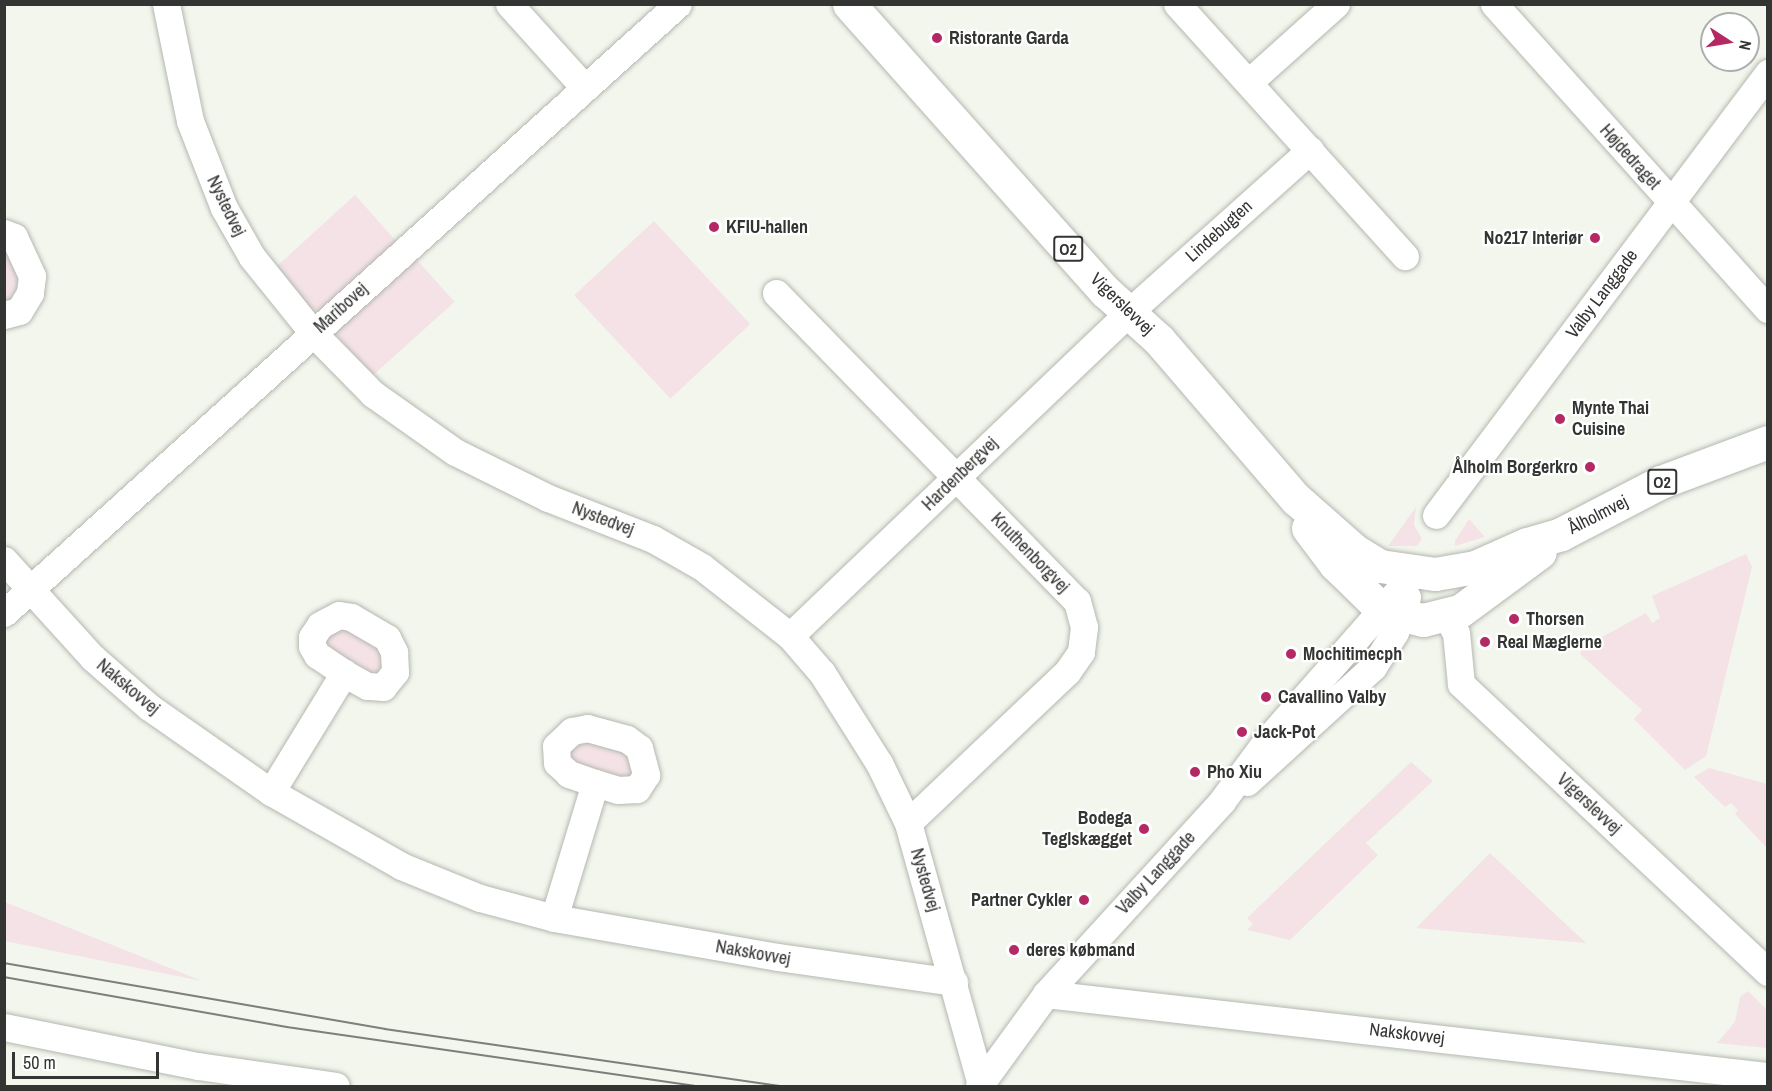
<!DOCTYPE html>
<html>
<head>
<meta charset="utf-8">
<style>
	body { margin:0 }
	#map { position:relative; width:1772px; height:1091px; overflow:hidden; background:#f2f6ed; font-family:"Archivo Narrow",sans-serif }
	div>[style] { position:absolute }
	[style*='--x'] { left:calc(var(--x)*1px); top:calc(var(--y)*1px); width:calc(var(--w)*1px); rotate:calc(var(--a)*1deg) }
	.green>* { inset:0; background:#f4e2e6; transform-origin:0 0 }
	.roads { filter:drop-shadow(0 0 2px #b4b8b0) drop-shadow(0 0 2px #b4b8b0) }
	.minor>* { height:27px; margin:-13.5px; padding:0 13.5px; transform-origin:13.5px; border-radius:13.5px; background:#fff }
	.major>* { height:33px; margin:-16.5px; padding:0 16.5px; transform-origin:16.5px; border-radius:16.5px; background:#fff }
	.tram>* { height:1.5px; margin:-0.75px; padding:0 0.75px; transform-origin:0.75px; border-radius:0.75px; background:#7d7f7a }
	.dots>* { width:16px; height:16px; translate:-50% -50%; box-sizing:border-box; border:3px solid #fff; border-radius:50% }
	span { translate:-50% -50%; white-space:nowrap; text-align:center; line-height:1.15; -webkit-text-stroke:4.5px #fff; paint-order:stroke }
	.shield-label span { padding:2px 4px; background:#fff; border:2px solid; border-radius:4px; -webkit-text-stroke-width:0 }
	.shield-label { font-size:16px; color:#333532; font-weight:700 }
	.poi-label { font-size:18px; color:#333532; font-weight:700 }
	.left { translate:0 -50%; text-align:left }
	.right { translate:-100% -50%; text-align:right }
	.street-label { font-size:18px; color:#333532 }
	.frame { position:absolute; inset:0; border:6px solid #333532; pointer-events:none }
	.north { position:absolute; left:1700px; top:12px; width:60px; height:60px; box-sizing:border-box; background:#fff; border:2px solid #adaead; border-radius:50%; rotate:102deg; font-size:16px; font-weight:700; line-height:24px; text-align:center; color:#333532 }
	.north::after { content:''; display:block; margin:auto; width:21px; height:27px; background:#b42964; clip-path:polygon(50% 0,100% 100%,50% 72%,0 100%) }
	.scale { position:absolute; left:12px; top:1052px; width:147px; height:27px; box-sizing:border-box; border:3px solid #333532; border-top:0; padding-left:8px; font-size:18px; line-height:21px; white-space:nowrap; color:#333532; -webkit-text-stroke:4px #fff; paint-order:stroke }
</style>
</head>
<body>
<div id="map">
	<div class="green">
		<i style="clip-path:polygon(355px 195px,396px 241px,322px 309px,310px 311px,276px 267px)"></i>
		<i style="left:654px;top:221px;width:141px;height:109px;rotate:47deg"></i>
		<i style="clip-path:polygon(5px 239px,28px 282px,5px 307px)"></i>
		<i style="left:415px;top:258px;width:59px;height:110px;rotate:48deg"></i>
		<i style="clip-path:polygon(1416px 507px,1414px 525px,1422px 539px,1417px 546px,1388px 546px)"></i>
		<i style="clip-path:polygon(1469px 519px,1485px 537px,1455px 546px,1455px 541px)"></i>
		<i style="clip-path:polygon(1746px 554px,1752px 567px,1706px 756px,1685px 770px,1634px 719px,1642px 710px,1580px 654px,1582px 648px,1646px 613px,1652px 623px,1660px 618px,1652px 596px)"></i>
		<i style="clip-path:polygon(340px 623px,380px 642px,386px 668px,375px 678px,327px 653px,323px 637px)"></i>
		<i style="clip-path:polygon(573px 740px,622px 745px,634px 770px,628px 780px,576px 771px,565px 751px)"></i>
		<i style="clip-path:polygon(1411px 762px,1433px 781px,1366px 843px,1378px 855px,1290px 940px,1247px 930px,1253px 924px,1247px 918px)"></i>
		<i style="clip-path:polygon(1709px 768px,1767px 784px,1767px 848px,1735px 814px,1738px 810px,1731px 803px,1725px 807px,1694px 777px)"></i>
		<i style="clip-path:polygon(1490px 853px,1586px 943px,1416px 928px)"></i>
		<i style="clip-path:polygon(4px 902px,25px 910px,202px 981px,5px 941px)"></i>
		<i style="clip-path:polygon(1748px 991px,1767px 1010px,1767px 1048px,1717px 1043px,1735px 1022px,1740px 997px)"></i>
	</div>
	<div class="roads">
		<div class="minor">
			<i style="--x:166;--y:4;--w:119;--a:78.4"></i>
			<i style="--x:190;--y:121;--w:93;--a:68.7"></i>
			<i style="--x:224;--y:208;--w:56;--a:60.3"></i>
			<i style="--x:252;--y:257;--w:97;--a:51.2"></i>
			<i style="--x:313;--y:333;--w:86;--a:45.5"></i>
			<i style="--x:373;--y:394;--w:100;--a:35.3"></i>
			<i style="--x:455;--y:452;--w:104;--a:26.3"></i>
			<i style="--x:548;--y:498;--w:113;--a:21.3"></i>
			<i style="--x:653;--y:539;--w:56;--a:29.7"></i>
			<i style="--x:702;--y:567;--w:112;--a:38.1"></i>
			<i style="--x:790;--y:636;--w:49;--a:49.1"></i>
			<i style="--x:822;--y:673;--w:107;--a:57.7"></i>
			<i style="--x:879;--y:763;--w:67;--a:64.2"></i>
			<i style="--x:908;--y:823;--w:271;--a:74.4"></i>
			<i style="--x:509;--y:4;--w:112;--a:47.9"></i>
			<i style="--x:1177;--y:4;--w:340;--a:47.9"></i>
			<i style="--x:1494;--y:4;--w:410;--a:48.1"></i>
			<i style="--x:1249;--y:82;--w:117;--a:-41.9"></i>
			<i style="--x:4;--y:233;--w:11;--a:22"></i>
			<i style="--x:14;--y:237;--w:43;--a:65.2"></i>
			<i style="--x:32;--y:276;--w:17;--a:97"></i>
			<i style="--x:30;--y:293;--w:21;--a:121"></i>
			<i style="--x:19;--y:311;--w:16;--a:165"></i>
			<i style="--x:776;--y:293;--w:431;--a:45.7"></i>
			<i style="--x:1077;--y:601;--w:27;--a:75"></i>
			<i style="--x:1084;--y:627;--w:25;--a:97"></i>
			<i style="--x:1081;--y:652;--w:24;--a:125"></i>
			<i style="--x:1067;--y:672;--w:219;--a:136.5"></i>
			<i style="--x:1436;--y:515;--w:553;--a:-53.09"></i>
			<i style="--x:4;--y:560;--w:132;--a:47.8"></i>
			<i style="--x:93;--y:658;--w:74;--a:41.2"></i>
			<i style="--x:149;--y:707;--w:149;--a:34.9"></i>
			<i style="--x:271;--y:792;--w:150;--a:29.6"></i>
			<i style="--x:401;--y:866;--w:85;--a:22.1"></i>
			<i style="--x:480;--y:898;--w:77;--a:15.1"></i>
			<i style="--x:554;--y:918;--w:227;--a:9.9"></i>
			<i style="--x:778;--y:957;--w:178;--a:8.1"></i>
			<i style="--x:4;--y:613;--w:908;--a:-42.1"></i>
			<i style="--x:1447;--y:617;--w:18;--a:61"></i>
			<i style="--x:1456;--y:633;--w:51;--a:84.4"></i>
			<i style="--x:1461;--y:684;--w:421;--a:43.2"></i>
			<i style="--x:790;--y:636;--w:469;--a:-43.7"></i>
			<i style="--x:1129;--y:312;--w:243;--a:-41.8"></i>
			<i style="--x:1247;--y:782;--w:171;--a:-42.4"></i>
			<i style="--x:1373;--y:667;--w:41;--a:-57.8"></i>
			<i style="--x:1395;--y:632;--w:37;--a:-71"></i>
			<i style="--x:271;--y:792;--w:140;--a:-58.5"></i>
			<i style="--x:344;--y:673;--w:32;--a:-146"></i>
			<i style="--x:317;--y:655;--w:10;--a:-119"></i>
			<i style="--x:312;--y:646;--w:9;--a:-90"></i>
			<i style="--x:312;--y:637;--w:14;--a:-56"></i>
			<i style="--x:320;--y:625;--w:21;--a:-28"></i>
			<i style="--x:339;--y:615;--w:12;--a:9"></i>
			<i style="--x:351;--y:617;--w:42;--a:30.3"></i>
			<i style="--x:387;--y:638;--w:16;--a:63"></i>
			<i style="--x:394;--y:652;--w:20;--a:87"></i>
			<i style="--x:395;--y:672;--w:19;--a:129"></i>
			<i style="--x:383;--y:687;--w:16;--a:-176"></i>
			<i style="--x:367;--y:686;--w:26;--a:-151"></i>
			<i style="--x:554;--y:918;--w:141;--a:-73.1"></i>
			<i style="--x:595;--y:783;--w:28;--a:-161"></i>
			<i style="--x:569;--y:774;--w:16;--a:-137"></i>
			<i style="--x:557;--y:763;--w:17;--a:-93"></i>
			<i style="--x:556;--y:746;--w:22;--a:-43"></i>
			<i style="--x:572;--y:731;--w:15;--a:-11"></i>
			<i style="--x:587;--y:728;--w:41;--a:15.4"></i>
			<i style="--x:627;--y:739;--w:15;--a:37"></i>
			<i style="--x:639;--y:748;--w:28;--a:75"></i>
			<i style="--x:646;--y:775;--w:17;--a:123"></i>
			<i style="--x:637;--y:789;--w:19;--a:177"></i>
			<i style="--x:618;--y:790;--w:24;--a:-163"></i>
			<i style="--x:1046;--y:994;--w:727;--a:6.48"></i>
			<i style="--x:4;--y:1027;--w:198;--a:11.4"></i>
			<i style="--x:198;--y:1066;--w:139;--a:8.2"></i>
			<i style="--x:979;--y:1086;--w:114;--a:-53.9"></i>
			<i style="--x:1046;--y:994;--w:261;--a:-47.6"></i>
			<i style="--x:1222;--y:801;--w:76;--a:-53.6"></i>
			<i style="--x:1267;--y:740;--w:221;--a:-48.7"></i>
		</div>
		<div class="major">
			<i style="--x:849;--y:4;--w:385;--a:48.3"></i>
			<i style="--x:1105;--y:291;--w:73;--a:42.2"></i>
			<i style="--x:1159;--y:340;--w:210;--a:49.3"></i>
			<i style="--x:1296;--y:499;--w:79;--a:41.4"></i>
			<i style="--x:1355;--y:551;--w:29;--a:31"></i>
			<i style="--x:1380;--y:566;--w:56;--a:8.3"></i>
			<i style="--x:1435;--y:574;--w:41;--a:-9.9"></i>
			<i style="--x:1475;--y:567;--w:57;--a:-23.9"></i>
			<i style="--x:1527;--y:544;--w:35;--a:-16"></i>
			<i style="--x:1561;--y:534;--w:113;--a:-27.5"></i>
			<i style="--x:1661;--y:482;--w:114;--a:-20.5"></i>
			<i style="--x:1308;--y:528;--w:45;--a:53.1"></i>
			<i style="--x:1335;--y:564;--w:53;--a:44.2"></i>
			<i style="--x:1373;--y:601;--w:23;--a:31"></i>
			<i style="--x:1393;--y:613;--w:31;--a:13"></i>
			<i style="--x:1423;--y:620;--w:38;--a:-14"></i>
			<i style="--x:1460;--y:611;--w:99;--a:-36.4"></i>
		</div>
	</div>
	<div class="tram">
		<i style="--x:4;--y:963;--w:387;--a:9.8"></i>
		<i style="--x:385;--y:1029;--w:402;--a:8.2"></i>
		<i style="--x:4;--y:977;--w:287;--a:10"></i>
		<i style="--x:287;--y:1027;--w:411;--a:8.2"></i>
	</div>
	<div class="dots">
		<i style="left:937px;top:38px;background:#b42964"></i>
		<i style="left:714px;top:227px;background:#b42964"></i>
		<i style="left:1595px;top:238px;background:#b42964"></i>
		<i style="left:1560px;top:419px;background:#b42964"></i>
		<i style="left:1590px;top:467px;background:#b42964"></i>
		<i style="left:1514px;top:619px;background:#b42964"></i>
		<i style="left:1485px;top:642px;background:#b42964"></i>
		<i style="left:1291px;top:654px;background:#b42964"></i>
		<i style="left:1266px;top:697px;background:#b42964"></i>
		<i style="left:1242px;top:732px;background:#b42964"></i>
		<i style="left:1195px;top:772px;background:#b42964"></i>
		<i style="left:1144px;top:829px;background:#b42964"></i>
		<i style="left:1084px;top:900px;background:#b42964"></i>
		<i style="left:1014px;top:950px;background:#b42964"></i>
	</div>
	<div class="shield-label">
		<span style="left:1068px;top:249px">O2</span>
		<span style="left:1662px;top:482px">O2</span>
	</div>
	<div class="poi-label">
		<span class="left" style="left:949px;top:38px">Ristorante Garda</span>
		<span class="left" style="left:726px;top:227px">KFIU-hallen</span>
		<span class="right" style="left:1583px;top:238px">No217 Interiør</span>
		<span class="left" style="left:1572px;top:419px">Mynte Thai<br>Cuisine</span>
		<span class="right" style="left:1578px;top:467px">Ålholm Borgerkro</span>
		<span class="left" style="left:1526px;top:619px">Thorsen</span>
		<span class="left" style="left:1497px;top:642px">Real Mæglerne</span>
		<span class="left" style="left:1303px;top:654px">Mochitimecph</span>
		<span class="left" style="left:1278px;top:697px">Cavallino Valby</span>
		<span class="left" style="left:1254px;top:732px">Jack-Pot</span>
		<span class="left" style="left:1207px;top:772px">Pho Xiu</span>
		<span class="right" style="left:1132px;top:829px">Bodega<br>Teglskægget</span>
		<span class="right" style="left:1072px;top:900px">Partner Cykler</span>
		<span class="left" style="left:1026px;top:950px">deres købmand</span>
	</div>
	<div class="street-label">
		<span style="left:1630px;top:157px;rotate:48deg">Højdedraget</span>
		<span style="left:226px;top:206px;rotate:64deg">Nystedvej</span>
		<span style="left:1219px;top:231px;rotate:-42deg">Lindebugten</span>
		<span style="left:1602px;top:294px;rotate:-53deg">Valby Langgade</span>
		<span style="left:1122px;top:304px;rotate:44deg">Vigerslevvej</span>
		<span style="left:341px;top:308px;rotate:-42deg">Maribovej</span>
		<span style="left:960px;top:474px;rotate:-44deg">Hardenbergvej</span>
		<span style="left:1598px;top:515px;rotate:-27deg">Ålholmvej</span>
		<span style="left:603px;top:519px;rotate:21deg">Nystedvej</span>
		<span style="left:1030px;top:553px;rotate:46deg">Knuthenborgvej</span>
		<span style="left:128px;top:687px;rotate:40deg">Nakskovvej</span>
		<span style="left:1589px;top:804px;rotate:43deg">Vigerslevvej</span>
		<span style="left:1156px;top:873px;rotate:-47deg">Valby Langgade</span>
		<span style="left:925px;top:880px;rotate:74deg">Nystedvej</span>
		<span style="left:753px;top:953px;rotate:10deg">Nakskovvej</span>
		<span style="left:1407px;top:1034px;rotate:7deg">Nakskovvej</span>
	</div>
	<div class="frame"></div>
	<div class="north">N</div>
	<div class="scale">50 m</div>
</div>
</body>
</html>
